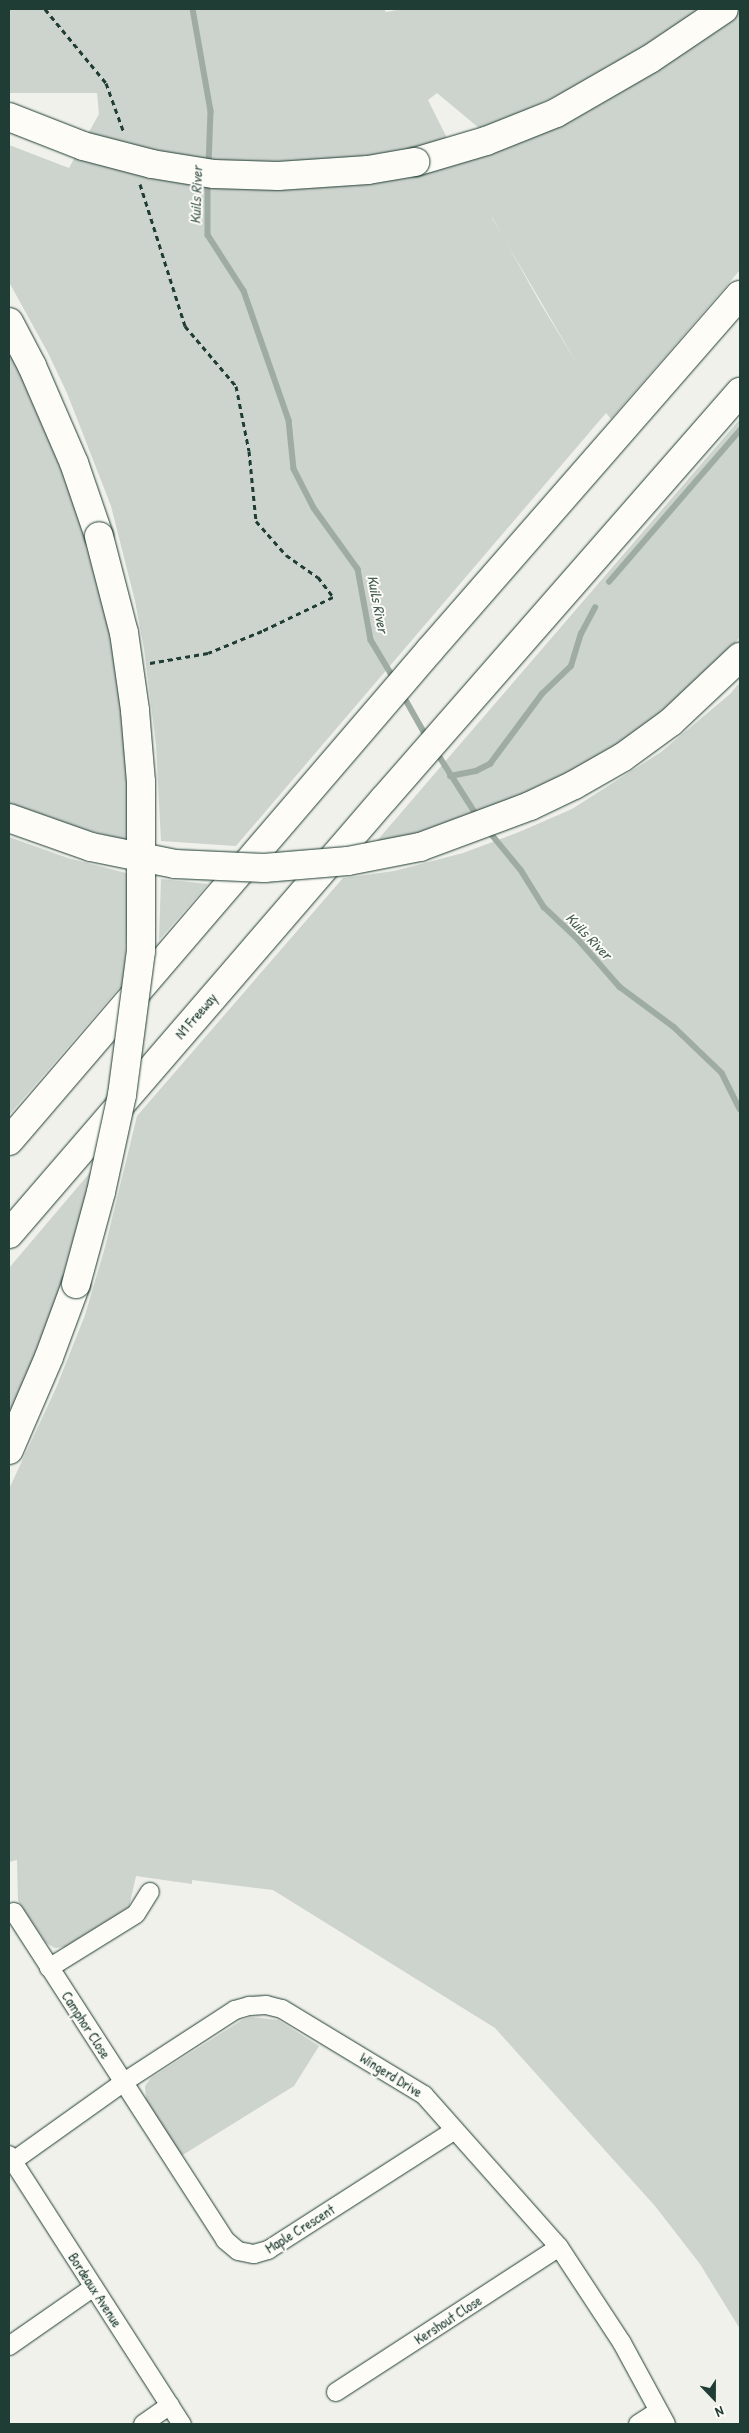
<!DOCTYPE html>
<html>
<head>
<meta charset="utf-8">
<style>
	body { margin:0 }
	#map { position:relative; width:749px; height:2433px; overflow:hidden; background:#f0f1eb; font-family:"Patrick Hand",sans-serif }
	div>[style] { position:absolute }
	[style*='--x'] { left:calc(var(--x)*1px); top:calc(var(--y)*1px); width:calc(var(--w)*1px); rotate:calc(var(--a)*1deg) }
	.green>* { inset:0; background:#cdd3cd }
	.stream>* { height:5.5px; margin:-2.75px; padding:0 2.75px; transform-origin:2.75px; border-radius:2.75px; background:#9faca4 }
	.path>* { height:3px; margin-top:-1.5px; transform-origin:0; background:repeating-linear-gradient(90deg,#1f3d34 0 5px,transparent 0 9px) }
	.roads { filter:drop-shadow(0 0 1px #1f3d34) drop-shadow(0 0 1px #1f3d34) }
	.minor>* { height:18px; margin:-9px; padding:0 9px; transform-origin:9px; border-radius:9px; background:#fdfcf7 }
	.motorway>* { height:28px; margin:-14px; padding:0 14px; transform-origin:14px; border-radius:14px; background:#fdfcf7 }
	.bridges { filter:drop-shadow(0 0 1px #1f3d34) drop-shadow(0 0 1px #1f3d34) }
	.motorway-bridge>* { height:28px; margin:-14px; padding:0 14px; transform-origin:14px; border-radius:14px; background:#fdfcf7 }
	span { translate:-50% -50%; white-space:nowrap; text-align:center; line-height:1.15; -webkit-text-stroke:4px #fdfcf7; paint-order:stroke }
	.street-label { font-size:14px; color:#1f3d34 }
	.water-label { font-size:15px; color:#455e56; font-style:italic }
	.frame { position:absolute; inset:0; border:10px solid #1f3d34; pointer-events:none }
	.north { position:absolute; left:689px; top:2373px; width:50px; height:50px; -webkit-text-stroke:4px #fdfcf7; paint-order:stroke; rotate:158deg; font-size:14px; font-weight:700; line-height:20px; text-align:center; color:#1f3d34 }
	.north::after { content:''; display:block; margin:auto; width:18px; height:22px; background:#1f3d34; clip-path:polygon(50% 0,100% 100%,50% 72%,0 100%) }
</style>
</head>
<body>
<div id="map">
	<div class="green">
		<i style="clip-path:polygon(evenodd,9px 9px,384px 9px,386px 12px,403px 9px,701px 9px,661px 36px,584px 83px,516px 115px,479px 128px,437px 93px,428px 100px,458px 160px,652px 68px,740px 9px,740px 270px,611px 419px,606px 413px,236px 846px,161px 841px,156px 745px,144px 649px,135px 601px,111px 506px,67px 393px,48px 353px,9px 282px,9px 145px,69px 168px,99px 114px,97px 93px,9px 93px,9px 9px,492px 217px,492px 218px,579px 367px,539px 301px,492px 217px)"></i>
		<i style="clip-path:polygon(9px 340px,54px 440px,103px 587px,127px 739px,130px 841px,53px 822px,9px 805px)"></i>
		<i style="clip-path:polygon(740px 419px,740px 637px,728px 651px,657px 716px,610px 750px,560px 779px,475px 817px,400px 839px,375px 843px)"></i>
		<i style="clip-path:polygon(740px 682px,740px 2329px,700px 2264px,655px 2206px,495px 2028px,273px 1890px,192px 1880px,192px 1884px,136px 1876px,129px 1907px,65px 1947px,55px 1948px,46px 1943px,18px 1901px,17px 1860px,9px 1862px,9px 1489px,56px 1388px,85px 1315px,105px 1247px,137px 1116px,343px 878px,394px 871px,463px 853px,519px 832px,572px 809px,661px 752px,730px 694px)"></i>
		<i style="clip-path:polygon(9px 837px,68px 858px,130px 874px,124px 982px,9px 1115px)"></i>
		<i style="clip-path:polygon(161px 879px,208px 884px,159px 940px)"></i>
		<i style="clip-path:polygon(93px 1169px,54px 1308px,31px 1370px,9px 1418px,9px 1268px)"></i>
		<i style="clip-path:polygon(251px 2017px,278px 2020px,319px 2046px,294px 2086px,181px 2156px,146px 2100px,145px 2086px,151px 2078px,242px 2020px)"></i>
	</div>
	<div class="stream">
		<i style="--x:193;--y:9;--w:104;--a:80"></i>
		<i style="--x:211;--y:111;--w:55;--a:92.1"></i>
		<i style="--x:208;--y:180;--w:55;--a:90"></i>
		<i style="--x:208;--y:235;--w:67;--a:57.3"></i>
		<i style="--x:244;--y:291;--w:137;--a:70.8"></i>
		<i style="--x:289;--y:420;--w:49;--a:84.2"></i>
		<i style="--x:294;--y:469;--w:44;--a:62.9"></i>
		<i style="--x:314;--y:508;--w:75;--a:54.2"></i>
		<i style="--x:358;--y:569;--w:72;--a:79.6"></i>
		<i style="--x:371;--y:640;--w:47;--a:59"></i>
		<i style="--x:609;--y:582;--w:201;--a:-49.2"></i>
		<i style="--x:402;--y:693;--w:51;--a:60.4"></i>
		<i style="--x:436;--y:751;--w:78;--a:57.5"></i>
		<i style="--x:450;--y:776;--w:26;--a:-11"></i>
		<i style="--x:476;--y:771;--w:16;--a:-27"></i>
		<i style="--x:490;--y:764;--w:87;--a:-53.4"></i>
		<i style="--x:542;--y:694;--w:40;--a:-44"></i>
		<i style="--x:571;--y:666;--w:34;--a:-73"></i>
		<i style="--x:581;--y:634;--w:30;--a:-62"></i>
		<i style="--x:488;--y:830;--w:52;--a:50.5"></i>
		<i style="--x:521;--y:870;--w:44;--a:58.1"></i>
		<i style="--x:544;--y:907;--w:47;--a:43.3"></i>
		<i style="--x:578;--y:939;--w:64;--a:48.8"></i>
		<i style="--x:620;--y:987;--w:67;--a:36.5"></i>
		<i style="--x:674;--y:1027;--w:66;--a:43.8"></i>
		<i style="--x:722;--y:1073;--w:40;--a:63.4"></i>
	</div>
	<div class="path">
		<i style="--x:45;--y:9;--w:96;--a:50.5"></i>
		<i style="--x:106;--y:83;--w:53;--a:70.2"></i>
		<i style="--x:140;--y:184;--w:149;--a:72.4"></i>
		<i style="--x:185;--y:326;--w:79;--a:49.6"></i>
		<i style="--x:236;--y:386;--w:66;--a:78.7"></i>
		<i style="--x:249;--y:451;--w:70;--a:84.3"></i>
		<i style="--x:256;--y:521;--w:45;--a:48.6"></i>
		<i style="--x:286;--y:555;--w:39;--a:35"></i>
		<i style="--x:318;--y:577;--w:25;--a:53"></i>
		<i style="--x:333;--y:597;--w:79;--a:154.4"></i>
		<i style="--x:262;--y:631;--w:58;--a:157.8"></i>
		<i style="--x:208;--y:653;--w:59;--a:170.2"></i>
	</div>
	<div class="roads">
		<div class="minor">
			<i style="--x:14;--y:1912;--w:390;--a:57.2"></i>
			<i style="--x:225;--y:2240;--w:17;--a:40"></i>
			<i style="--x:238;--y:2251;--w:16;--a:11"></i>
			<i style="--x:254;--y:2254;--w:15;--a:-16"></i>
			<i style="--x:268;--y:2250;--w:222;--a:-32.7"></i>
			<i style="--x:49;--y:1968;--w:102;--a:-31.8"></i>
			<i style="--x:136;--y:1914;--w:26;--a:-58"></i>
			<i style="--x:9;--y:2155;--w:320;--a:57.3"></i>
			<i style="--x:9;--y:2164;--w:141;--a:-35.5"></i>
			<i style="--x:124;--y:2082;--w:132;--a:-33"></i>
			<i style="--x:235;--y:2010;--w:15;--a:-16"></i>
			<i style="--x:249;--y:2006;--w:17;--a:-3"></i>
			<i style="--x:266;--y:2005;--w:16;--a:14"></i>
			<i style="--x:282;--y:2009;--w:166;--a:31.2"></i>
			<i style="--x:424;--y:2095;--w:203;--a:48.4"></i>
			<i style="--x:559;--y:2247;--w:115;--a:56.7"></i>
			<i style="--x:622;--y:2343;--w:92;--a:61.5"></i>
			<i style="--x:9;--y:2346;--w:103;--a:-34.8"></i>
			<i style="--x:336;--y:2392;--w:266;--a:-33"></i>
			<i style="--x:143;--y:2424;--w:33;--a:-35"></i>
			<i style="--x:638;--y:2424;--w:24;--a:-33"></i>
		</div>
		<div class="motorway">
			<i style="--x:415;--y:162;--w:74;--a:-16.5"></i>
			<i style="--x:486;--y:141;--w:75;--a:-21.8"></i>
			<i style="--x:556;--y:113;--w:108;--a:-29.9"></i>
			<i style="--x:650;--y:59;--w:89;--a:-34"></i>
			<i style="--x:9;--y:322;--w:50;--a:62.4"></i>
			<i style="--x:32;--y:366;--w:106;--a:66.6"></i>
			<i style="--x:74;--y:463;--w:77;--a:71.1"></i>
			<i style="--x:9;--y:1141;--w:647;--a:-49.39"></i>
			<i style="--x:430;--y:650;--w:471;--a:-48.9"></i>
			<i style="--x:9;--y:1234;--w:574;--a:-49.24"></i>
			<i style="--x:384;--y:799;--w:541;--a:-48.82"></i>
			<i style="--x:9;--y:1450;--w:101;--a:-66.7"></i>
			<i style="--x:49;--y:1357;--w:78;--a:-69.7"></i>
		</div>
	</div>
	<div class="bridges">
		<div class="motorway-bridge">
			<i style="--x:9;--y:117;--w:79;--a:21.4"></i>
			<i style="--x:83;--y:146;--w:71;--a:14.6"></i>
			<i style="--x:152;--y:164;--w:63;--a:9.2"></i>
			<i style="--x:214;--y:174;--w:64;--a:1.8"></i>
			<i style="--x:278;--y:176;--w:90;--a:-3.8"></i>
			<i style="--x:368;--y:170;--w:48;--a:-9.7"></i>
			<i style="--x:9;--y:818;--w:87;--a:19.5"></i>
			<i style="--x:91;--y:847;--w:86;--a:11.4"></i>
			<i style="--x:175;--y:864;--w:89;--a:2.6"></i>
			<i style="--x:264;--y:868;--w:84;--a:-4.8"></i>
			<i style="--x:348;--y:861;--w:73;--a:-11"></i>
			<i style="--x:420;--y:847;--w:117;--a:-20.4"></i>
			<i style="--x:530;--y:806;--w:49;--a:-25.5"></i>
			<i style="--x:574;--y:785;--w:56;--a:-29.7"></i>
			<i style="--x:623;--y:757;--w:59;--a:-36.1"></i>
			<i style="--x:671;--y:722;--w:95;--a:-43.3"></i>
			<i style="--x:76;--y:1284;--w:95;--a:-74.8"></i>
			<i style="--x:101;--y:1192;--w:99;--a:-77.8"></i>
			<i style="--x:122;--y:1095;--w:145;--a:-82.5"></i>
			<i style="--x:141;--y:951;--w:169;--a:-90"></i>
			<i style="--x:141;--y:782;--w:72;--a:-94.8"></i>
			<i style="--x:135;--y:710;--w:78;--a:-98.1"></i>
			<i style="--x:124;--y:633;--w:100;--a:-104.5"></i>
		</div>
	</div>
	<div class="street-label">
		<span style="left:196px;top:1016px;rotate:-49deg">N1 Freeway</span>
		<span style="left:86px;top:2025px;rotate:57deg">Camphor Close</span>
		<span style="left:391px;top:2075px;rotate:32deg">Wingerd Drive</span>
		<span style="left:300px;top:2229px;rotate:-32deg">Maple Crescent</span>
		<span style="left:95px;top:2290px;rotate:57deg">Bordeaux Avenue</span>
		<span style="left:448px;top:2320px;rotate:-33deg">Kershout Close</span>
	</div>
	<div class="water-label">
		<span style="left:196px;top:195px;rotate:-88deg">Kuils River</span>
		<span style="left:378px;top:604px;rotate:79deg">Kuils River</span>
		<span style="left:589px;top:936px;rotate:46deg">Kuils River</span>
	</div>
	<div class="frame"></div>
	<div class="north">N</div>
</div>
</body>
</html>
